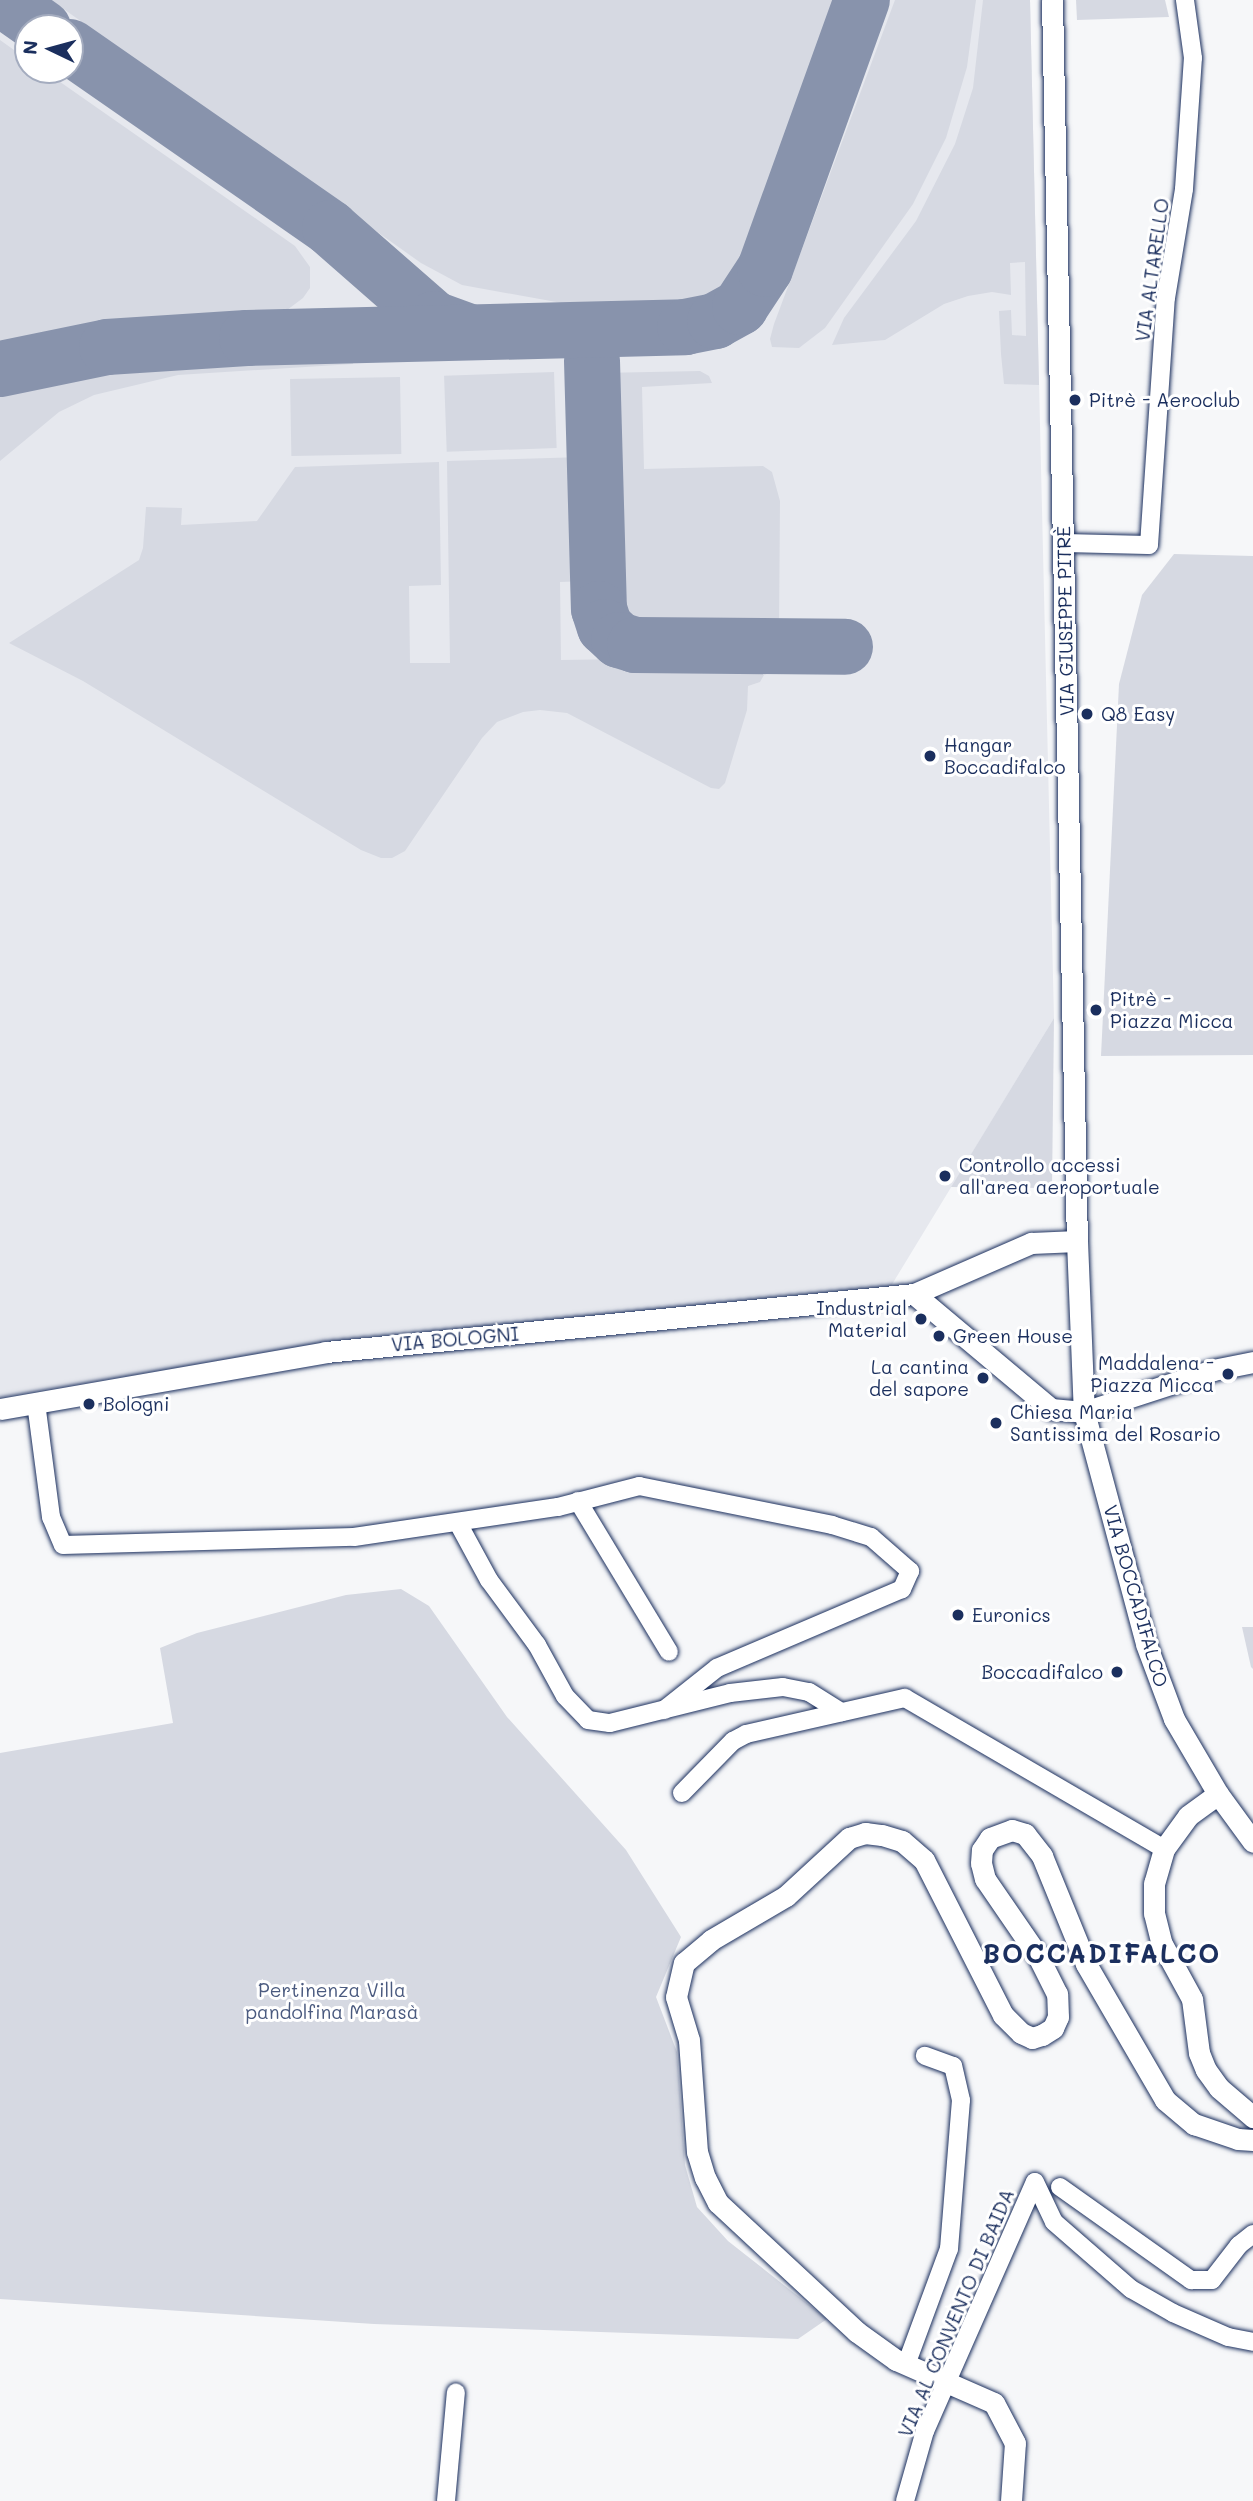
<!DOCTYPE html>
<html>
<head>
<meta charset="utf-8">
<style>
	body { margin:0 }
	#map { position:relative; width:1253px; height:2501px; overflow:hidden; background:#f6f7f9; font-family:Mali,sans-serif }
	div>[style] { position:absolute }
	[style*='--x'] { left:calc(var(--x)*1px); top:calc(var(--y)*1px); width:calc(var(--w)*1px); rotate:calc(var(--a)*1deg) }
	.built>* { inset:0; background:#e6e8ee }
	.green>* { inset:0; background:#d6d9e2; transform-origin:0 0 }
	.taxiway>* { height:56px; margin:-28px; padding:0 28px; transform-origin:28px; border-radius:28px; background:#8893ac }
	.roads { filter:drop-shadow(0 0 2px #1b2f5e) drop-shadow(0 0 2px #1b2f5e) }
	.minor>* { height:18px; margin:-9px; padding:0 9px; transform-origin:9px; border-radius:9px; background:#fff }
	.tertiary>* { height:21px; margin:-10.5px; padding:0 10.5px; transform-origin:10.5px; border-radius:10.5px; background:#fff }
	.dots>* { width:19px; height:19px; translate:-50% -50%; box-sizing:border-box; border:4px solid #fff; border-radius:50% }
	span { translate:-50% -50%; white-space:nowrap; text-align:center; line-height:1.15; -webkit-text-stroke:6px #fff; paint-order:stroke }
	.street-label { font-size:19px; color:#1b2f5e }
	.poi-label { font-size:19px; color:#1b2f5e }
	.left { translate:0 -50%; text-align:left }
	.right { translate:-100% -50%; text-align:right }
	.park-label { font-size:19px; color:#4a5a7f }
	.district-label { font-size:26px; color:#1b2f5e; font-weight:700; letter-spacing:2px }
	.north { position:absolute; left:14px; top:14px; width:70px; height:70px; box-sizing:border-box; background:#fff; border:2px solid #a4acbf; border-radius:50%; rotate:275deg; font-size:19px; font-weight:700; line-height:28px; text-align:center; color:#1b2f5e }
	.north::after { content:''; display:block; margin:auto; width:24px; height:32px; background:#1b2f5e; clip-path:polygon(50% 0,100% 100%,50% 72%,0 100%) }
</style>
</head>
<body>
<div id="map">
	<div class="built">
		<i style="clip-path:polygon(evenodd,0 0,1030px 0,1054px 1018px,888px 1291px,784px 1295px,702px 1308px,368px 1336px,0 1397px,0 0,28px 28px,70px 28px,70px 70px,28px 70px,28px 28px)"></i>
	</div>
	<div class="green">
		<i style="clip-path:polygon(51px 0,834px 0,733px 278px,716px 294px,683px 307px,606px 311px,462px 285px,421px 263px)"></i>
		<i style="clip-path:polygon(895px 0,976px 0,967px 67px,946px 138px,913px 204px,825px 328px,799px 348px,772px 347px,770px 339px,774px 324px)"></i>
		<i style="clip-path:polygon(983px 0,1030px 0,1039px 385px,1004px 384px,1001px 354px,999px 311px,1011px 310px,1012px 335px,1026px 336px,1025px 262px,1010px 263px,1011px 295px,992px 292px,968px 296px,944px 304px,885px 340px,832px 345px,844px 318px,916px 221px,955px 144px,973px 88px)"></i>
		<i style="clip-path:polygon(1076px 0,1165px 0,1169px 17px,1077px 20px)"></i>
		<i style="clip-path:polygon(0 40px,28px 60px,28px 70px,43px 70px,295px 246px,310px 267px,310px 288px,303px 298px,283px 313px,136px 321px,55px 334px,0 349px)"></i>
		<i style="clip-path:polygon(194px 353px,352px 353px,353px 364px,178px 375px,94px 395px,59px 412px,0 461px,0 384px,44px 368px,99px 359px)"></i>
		<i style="clip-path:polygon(700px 371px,709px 376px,712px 383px,642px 387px,644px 469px,763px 466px,772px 472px,780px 501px,779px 631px,770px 642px,644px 641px,617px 629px,610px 615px,605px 583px,600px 373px)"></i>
		<i style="left:554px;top:372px;width:76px;height:110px;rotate:88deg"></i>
		<i style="left:400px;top:377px;width:77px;height:110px;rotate:89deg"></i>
		<i style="clip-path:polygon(583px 457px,587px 581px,560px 582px,561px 660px,759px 657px,772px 661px,772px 672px,764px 675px,760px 682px,748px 686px,747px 710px,725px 783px,719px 789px,711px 788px,567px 713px,540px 710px,523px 712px,497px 722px,482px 738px,405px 851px,392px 858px,381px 858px,361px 850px,83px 681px,9px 643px,139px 560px,143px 548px,146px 507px,182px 508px,181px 525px,257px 521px,295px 467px,439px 462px,441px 585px,409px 586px,410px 663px,450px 663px,447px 461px)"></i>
		<i style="clip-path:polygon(1174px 554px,1253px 556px,1253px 1055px,1101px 1056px,1119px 684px,1142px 595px)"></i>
		<i style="clip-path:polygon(1054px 1018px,1052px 1188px,951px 1187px)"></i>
		<i style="clip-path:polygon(401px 1589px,429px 1606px,507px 1717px,626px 1850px,681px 1937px,656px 1997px,677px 2052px,685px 2165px,697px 2207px,728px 2241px,827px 2319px,798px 2339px,374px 2324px,0 2299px,0 1753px,173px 1723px,160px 1648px,197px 1633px,346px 1595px)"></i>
		<i style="clip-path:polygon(1242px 1627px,1253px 1627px,1253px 1669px,1251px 1667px)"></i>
	</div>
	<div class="taxiway">
		<i style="--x:3;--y:0;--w:49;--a:35"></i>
		<i style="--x:70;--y:47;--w:317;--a:34.8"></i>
		<i style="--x:330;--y:228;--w:138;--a:41.2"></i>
		<i style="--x:434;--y:319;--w:38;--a:20"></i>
		<i style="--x:592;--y:361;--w:248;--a:88.4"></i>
		<i style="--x:599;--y:609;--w:19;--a:72"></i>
		<i style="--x:605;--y:627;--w:19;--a:43"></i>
		<i style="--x:619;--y:640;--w:17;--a:17"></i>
		<i style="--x:635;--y:645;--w:210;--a:0.5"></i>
		<i style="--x:0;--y:369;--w:109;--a:-11.6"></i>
		<i style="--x:107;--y:347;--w:140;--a:-3.7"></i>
		<i style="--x:247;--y:338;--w:438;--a:-1.4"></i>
		<i style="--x:685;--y:327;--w:31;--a:-11"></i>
		<i style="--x:715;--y:321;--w:29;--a:-29"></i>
		<i style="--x:740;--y:307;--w:45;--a:-56.7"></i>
		<i style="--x:765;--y:269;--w:286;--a:-70.2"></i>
	</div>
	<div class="roads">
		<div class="minor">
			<i style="--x:1063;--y:543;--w:86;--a:1.3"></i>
			<i style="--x:1149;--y:545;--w:248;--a:-86.1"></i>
			<i style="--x:1166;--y:298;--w:110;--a:-80.6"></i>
			<i style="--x:1184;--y:189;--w:131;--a:-86.1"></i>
			<i style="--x:1193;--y:58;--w:59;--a:-97.9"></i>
			<i style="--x:36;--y:1403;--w:115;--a:82.5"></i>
			<i style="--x:51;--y:1517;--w:30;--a:67"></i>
			<i style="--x:63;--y:1545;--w:291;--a:-1.6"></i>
			<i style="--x:354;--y:1537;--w:206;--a:-8.4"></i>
			<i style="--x:558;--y:1507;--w:84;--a:-14.5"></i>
			<i style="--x:639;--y:1486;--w:197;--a:11.4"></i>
			<i style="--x:832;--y:1525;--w:41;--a:17.1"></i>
			<i style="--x:871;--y:1537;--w:52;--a:41.1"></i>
			<i style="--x:910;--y:1571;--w:20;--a:114"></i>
			<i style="--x:902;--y:1589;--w:201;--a:156.9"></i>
			<i style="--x:717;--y:1668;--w:68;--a:141.6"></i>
			<i style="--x:578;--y:1501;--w:176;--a:58.9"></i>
			<i style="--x:458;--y:1523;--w:65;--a:61.5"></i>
			<i style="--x:489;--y:1580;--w:81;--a:53.6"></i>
			<i style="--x:537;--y:1645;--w:58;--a:61.2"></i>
			<i style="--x:565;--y:1696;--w:33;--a:46"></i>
			<i style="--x:588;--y:1720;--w:22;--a:8"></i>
			<i style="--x:610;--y:1723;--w:124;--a:-14"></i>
			<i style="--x:730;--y:1693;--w:53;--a:-6.5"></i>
			<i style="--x:783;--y:1687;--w:26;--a:11"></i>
			<i style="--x:809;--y:1692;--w:38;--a:32"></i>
			<i style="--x:682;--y:1793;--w:73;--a:-45.6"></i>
			<i style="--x:733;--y:1741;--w:15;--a:-28"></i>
			<i style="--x:746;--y:1734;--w:163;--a:-12.8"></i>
			<i style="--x:905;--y:1698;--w:300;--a:30.2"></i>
			<i style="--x:1035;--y:2182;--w:44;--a:64.6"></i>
			<i style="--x:1054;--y:2222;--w:102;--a:41"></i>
			<i style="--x:1131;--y:2289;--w:48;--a:29.7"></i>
			<i style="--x:1173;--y:2313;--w:60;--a:23.6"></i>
			<i style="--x:1228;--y:2337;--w:25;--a:11"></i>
			<i style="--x:1060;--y:2187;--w:161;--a:35.4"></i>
			<i style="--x:1191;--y:2280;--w:21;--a:0"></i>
			<i style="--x:1212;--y:2280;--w:44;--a:-52.4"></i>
			<i style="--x:1239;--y:2245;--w:18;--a:-38"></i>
			<i style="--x:906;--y:2365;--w:124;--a:-69.7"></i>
			<i style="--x:949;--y:2249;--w:149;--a:-85.4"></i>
			<i style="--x:961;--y:2100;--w:35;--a:-103"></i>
			<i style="--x:953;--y:2066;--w:30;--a:-160"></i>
			<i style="--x:446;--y:2501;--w:109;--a:-84.8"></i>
			<i style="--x:905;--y:2501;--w:73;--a:-74.1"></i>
			<i style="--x:925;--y:2431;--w:272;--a:-66.2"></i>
		</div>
		<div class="tertiary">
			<i style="--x:1052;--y:0;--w:1241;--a:88.85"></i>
			<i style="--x:1077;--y:1241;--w:171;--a:87.7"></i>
			<i style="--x:1084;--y:1412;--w:240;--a:75"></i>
			<i style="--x:1146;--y:1644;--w:80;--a:69.5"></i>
			<i style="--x:1174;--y:1719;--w:87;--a:59.6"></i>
			<i style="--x:1218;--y:1794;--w:59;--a:53.9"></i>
			<i style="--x:914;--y:1294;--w:179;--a:40"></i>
			<i style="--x:1051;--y:1409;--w:33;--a:5"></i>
			<i style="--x:1084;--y:1412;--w:136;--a:-18"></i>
			<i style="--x:1213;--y:1370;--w:41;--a:-11.3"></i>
			<i style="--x:0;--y:1409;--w:331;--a:-9.9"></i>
			<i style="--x:326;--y:1352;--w:591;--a:-5.63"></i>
			<i style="--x:914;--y:1294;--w:128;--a:-23.6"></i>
			<i style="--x:1031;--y:1243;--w:46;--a:-2.5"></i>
			<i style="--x:1218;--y:1794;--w:37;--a:144"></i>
			<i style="--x:1188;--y:1816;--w:41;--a:126"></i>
			<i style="--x:1164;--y:1849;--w:35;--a:106"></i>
			<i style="--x:1154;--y:1883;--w:30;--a:90"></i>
			<i style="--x:1154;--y:1913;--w:32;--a:76"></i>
			<i style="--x:1162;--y:1944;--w:63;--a:61.4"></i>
			<i style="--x:1192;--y:1999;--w:54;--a:82.6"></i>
			<i style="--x:1199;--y:2053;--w:18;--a:68"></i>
			<i style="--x:1206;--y:2070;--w:22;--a:54"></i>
			<i style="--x:1219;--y:2088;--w:45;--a:40.5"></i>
			<i style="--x:1011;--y:2501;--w:58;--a:-86.1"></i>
			<i style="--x:1015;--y:2443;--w:45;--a:-117.7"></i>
			<i style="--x:994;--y:2403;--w:107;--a:-156.3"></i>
			<i style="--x:896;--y:2360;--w:48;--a:-144.3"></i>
			<i style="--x:857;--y:2332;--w:190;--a:-137.1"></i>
			<i style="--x:718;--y:2203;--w:28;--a:-117"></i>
			<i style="--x:705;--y:2178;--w:27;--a:-107"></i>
			<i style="--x:697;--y:2152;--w:112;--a:-94.1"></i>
			<i style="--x:689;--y:2040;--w:45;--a:-106.8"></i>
			<i style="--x:676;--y:1997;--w:35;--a:-77"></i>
			<i style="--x:684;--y:1963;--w:35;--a:-40"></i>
			<i style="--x:711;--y:1940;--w:87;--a:-30.4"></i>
			<i style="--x:786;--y:1896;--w:86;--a:-42.6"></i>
			<i style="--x:849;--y:1838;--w:17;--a:-17"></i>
			<i style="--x:865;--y:1833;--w:17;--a:7"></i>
			<i style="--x:882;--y:1835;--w:21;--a:17"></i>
			<i style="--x:902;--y:1841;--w:29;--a:41"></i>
			<i style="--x:924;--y:1860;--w:174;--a:63"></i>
			<i style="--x:1003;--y:2015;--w:25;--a:45"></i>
			<i style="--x:1021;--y:2033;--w:12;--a:24"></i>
			<i style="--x:1032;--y:2038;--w:10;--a:-17"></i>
			<i style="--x:1042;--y:2035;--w:13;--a:-32"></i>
			<i style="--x:1053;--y:2028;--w:12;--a:-66"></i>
			<i style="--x:1058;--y:2017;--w:23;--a:-92"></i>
			<i style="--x:1057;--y:1994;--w:42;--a:-116.6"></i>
			<i style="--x:1038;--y:1956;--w:93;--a:-124.5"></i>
			<i style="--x:985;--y:1879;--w:16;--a:-104"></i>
			<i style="--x:981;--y:1863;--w:13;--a:-86"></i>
			<i style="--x:982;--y:1850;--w:14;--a:-56"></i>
			<i style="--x:990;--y:1838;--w:23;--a:-20"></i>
			<i style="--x:1012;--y:1830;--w:14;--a:17"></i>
			<i style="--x:1025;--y:1834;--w:28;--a:52"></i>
			<i style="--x:1042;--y:1856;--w:117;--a:67.8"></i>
			<i style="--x:1086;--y:1964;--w:157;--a:59.8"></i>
			<i style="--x:1165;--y:2100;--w:38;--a:40"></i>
			<i style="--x:1194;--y:2124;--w:46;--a:18.8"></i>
			<i style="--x:1238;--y:2139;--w:15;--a:4"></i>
		</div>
	</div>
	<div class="dots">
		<i style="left:1075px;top:400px;background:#1b2f5e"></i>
		<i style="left:1087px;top:714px;background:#1b2f5e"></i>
		<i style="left:930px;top:756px;background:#1b2f5e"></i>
		<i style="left:1096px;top:1010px;background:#1b2f5e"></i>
		<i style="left:945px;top:1176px;background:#1b2f5e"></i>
		<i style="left:921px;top:1319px;background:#1b2f5e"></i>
		<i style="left:939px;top:1336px;background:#1b2f5e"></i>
		<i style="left:1228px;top:1374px;background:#1b2f5e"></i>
		<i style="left:983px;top:1378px;background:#1b2f5e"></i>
		<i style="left:89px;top:1404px;background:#1b2f5e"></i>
		<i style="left:996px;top:1423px;background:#1b2f5e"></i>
		<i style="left:958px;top:1615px;background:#1b2f5e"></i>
		<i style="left:1117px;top:1672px;background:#1b2f5e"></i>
	</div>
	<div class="street-label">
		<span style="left:1152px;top:270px;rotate:-82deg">VIA ALTARELLO</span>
		<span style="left:1065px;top:621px;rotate:-91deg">VIA GIUSEPPE PITRÈ</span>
		<span style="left:455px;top:1339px;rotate:-5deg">VIA BOLOGNI</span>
		<span style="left:1136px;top:1596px;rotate:74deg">VIA BOCCADIFALCO</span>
		<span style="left:956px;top:2313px;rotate:-67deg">VIA AL CONVENTO DI BAIDA</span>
	</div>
	<div class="poi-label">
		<span class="left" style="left:1089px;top:400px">Pitrè - Aeroclub</span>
		<span class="left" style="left:1101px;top:714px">Q8 Easy</span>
		<span class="left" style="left:944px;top:756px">Hangar<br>Boccadifalco</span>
		<span class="left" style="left:1110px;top:1010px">Pitrè -<br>Piazza Micca</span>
		<span class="left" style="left:959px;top:1176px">Controllo accessi<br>all'area aeroportuale</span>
		<span class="right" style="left:907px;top:1319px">Industrial<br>Material</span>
		<span class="left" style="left:953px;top:1336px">Green House</span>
		<span class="right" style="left:1214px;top:1374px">Maddalena -<br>Piazza Micca</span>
		<span class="right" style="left:969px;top:1378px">La cantina<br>del sapore</span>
		<span class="left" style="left:103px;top:1404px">Bologni</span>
		<span class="left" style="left:1010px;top:1423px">Chiesa Maria<br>Santissima del Rosario</span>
		<span class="left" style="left:972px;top:1615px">Euronics</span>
		<span class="right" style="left:1103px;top:1672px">Boccadifalco</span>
	</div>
	<div class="park-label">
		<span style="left:332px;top:2001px">Pertinenza Villa<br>pandolfina Marasà</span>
	</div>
	<div class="district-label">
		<span style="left:1102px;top:1954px">BOCCADIFALCO</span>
	</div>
	<div class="north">N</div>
</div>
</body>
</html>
